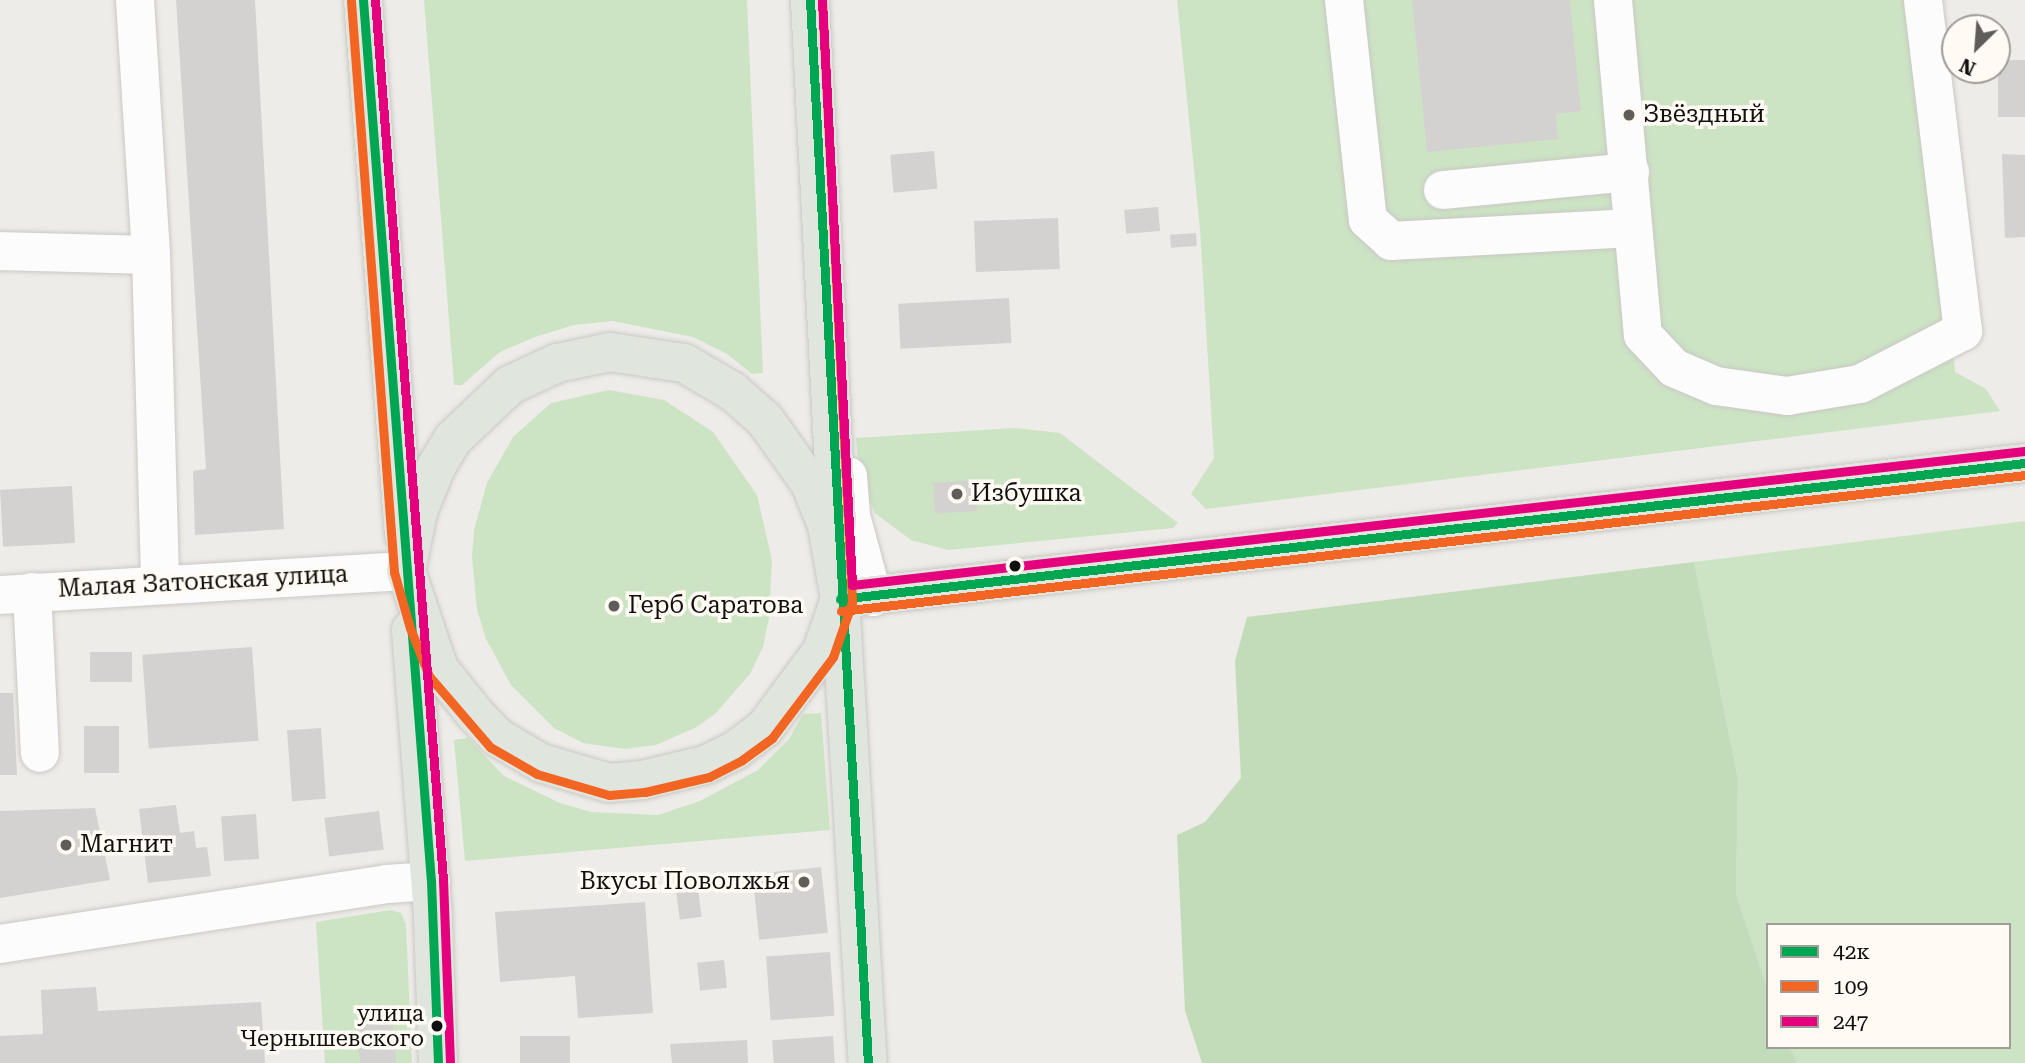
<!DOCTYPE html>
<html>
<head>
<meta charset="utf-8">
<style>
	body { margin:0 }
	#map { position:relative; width:2025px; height:1063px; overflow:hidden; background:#eeece8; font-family:"Roboto Serif",serif }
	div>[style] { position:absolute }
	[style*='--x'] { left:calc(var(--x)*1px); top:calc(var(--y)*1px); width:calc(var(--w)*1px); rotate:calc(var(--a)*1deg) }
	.green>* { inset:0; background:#cce4c4 }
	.forest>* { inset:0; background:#c2dcb9 }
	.building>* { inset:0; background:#d4d2d0; transform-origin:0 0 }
	.roads { filter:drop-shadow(0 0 2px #cac8c4) drop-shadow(0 0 2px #cac8c4) }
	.minor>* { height:38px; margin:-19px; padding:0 19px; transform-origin:19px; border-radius:19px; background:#fcfcfc }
	.major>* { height:38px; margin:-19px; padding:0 19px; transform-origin:19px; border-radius:19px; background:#e0e5de }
	.bus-1>* { height:9px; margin:-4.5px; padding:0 4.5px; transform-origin:4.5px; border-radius:4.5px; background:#00a651 }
	.bus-2>* { height:9px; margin:-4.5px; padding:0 4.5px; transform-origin:4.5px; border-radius:4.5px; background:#f26522 }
	.bus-3>* { height:9px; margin:-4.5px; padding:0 4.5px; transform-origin:4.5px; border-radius:4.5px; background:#e5007d }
	.dots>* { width:19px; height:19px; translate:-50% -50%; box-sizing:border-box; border:4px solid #fffaf3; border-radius:50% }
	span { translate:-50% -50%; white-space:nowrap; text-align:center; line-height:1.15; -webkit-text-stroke:7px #fffaf3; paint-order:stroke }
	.bus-label { font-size:22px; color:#12100e }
	.right { translate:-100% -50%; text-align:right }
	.poi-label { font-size:24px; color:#12100e }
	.left { translate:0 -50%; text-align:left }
	.street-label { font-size:24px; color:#12100e }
	.legend { position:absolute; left:1766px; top:923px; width:245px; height:126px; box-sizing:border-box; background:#fffaf3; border:2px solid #a09c97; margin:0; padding:9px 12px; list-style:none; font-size:21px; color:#12100e }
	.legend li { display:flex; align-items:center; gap:14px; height:35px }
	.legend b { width:35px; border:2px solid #a09c97 }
	.north { position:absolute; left:1941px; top:14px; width:70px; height:70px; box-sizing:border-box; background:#fffaf3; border:2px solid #a09c97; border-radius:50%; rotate:205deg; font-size:19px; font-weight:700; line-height:28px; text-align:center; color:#12100e }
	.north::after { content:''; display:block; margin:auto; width:24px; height:32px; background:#5f5d5a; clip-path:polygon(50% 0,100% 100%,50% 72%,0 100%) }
</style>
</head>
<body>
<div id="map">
	<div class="green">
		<i style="clip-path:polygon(424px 0,747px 0,763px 373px,752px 374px,727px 354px,693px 337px,613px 321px,574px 325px,535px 337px,500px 352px,462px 385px,454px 385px)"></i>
		<i style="clip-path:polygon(1177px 0,1923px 0,1955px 372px,1986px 389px,2000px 411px,1206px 509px,1191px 494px,1214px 458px,1200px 230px)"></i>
		<i style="clip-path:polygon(609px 390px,664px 400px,713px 432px,757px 495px,772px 560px,769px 618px,763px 647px,750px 674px,715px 714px,697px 727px,656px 745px,624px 749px,583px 743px,554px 728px,511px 685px,486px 639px,477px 610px,472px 557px,474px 530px,487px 483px,513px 437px,551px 403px)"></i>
		<i style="clip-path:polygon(1015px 428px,1060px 433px,1178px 523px,1173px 528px,948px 550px,911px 540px,875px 513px,859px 474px,856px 438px)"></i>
		<i style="clip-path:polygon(2025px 521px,2025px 1063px,1797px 1063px,1790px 1047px,2009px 1047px,2009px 925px,1768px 925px,1768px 990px,1736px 894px,1738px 779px,1694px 562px)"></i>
		<i style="clip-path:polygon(821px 713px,830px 830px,465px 861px,454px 740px,468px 738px,504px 776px,560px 803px,591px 812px,658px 815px,700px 801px,758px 770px,789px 739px,803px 714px)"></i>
		<i style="clip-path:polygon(391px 910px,401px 913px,406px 924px,412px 1063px,325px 1063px,316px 922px)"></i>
	</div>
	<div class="forest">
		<i style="clip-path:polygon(1694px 562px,1738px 779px,1736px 894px,1768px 990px,1768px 1047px,1790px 1047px,1797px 1063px,1202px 1063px,1185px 1011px,1177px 835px,1205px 822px,1241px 778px,1235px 661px,1247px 617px)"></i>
	</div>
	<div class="building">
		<i style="clip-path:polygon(176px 0,255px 0,284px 529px,195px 535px,193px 471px,206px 469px)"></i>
		<i style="clip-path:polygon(1412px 0,1570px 0,1581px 111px,1556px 114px,1558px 139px,1427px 152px)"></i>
		<i style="left:2025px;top:60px;width:57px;height:27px;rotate:90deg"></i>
		<i style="left:934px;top:151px;width:38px;height:44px;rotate:85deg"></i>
		<i style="clip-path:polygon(2002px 154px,2025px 155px,2025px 237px,2005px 238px)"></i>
		<i style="left:1158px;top:207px;width:24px;height:34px;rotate:85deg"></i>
		<i style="left:1058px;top:218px;width:51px;height:84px;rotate:88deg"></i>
		<i style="left:1196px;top:233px;width:13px;height:26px;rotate:86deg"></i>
		<i style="left:1009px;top:298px;width:45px;height:111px;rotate:87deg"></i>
		<i style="left:975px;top:480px;width:31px;height:42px;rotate:86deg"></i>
		<i style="left:72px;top:486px;width:57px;height:72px;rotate:87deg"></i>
		<i style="left:252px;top:647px;width:94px;height:110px;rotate:86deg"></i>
		<i style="left:90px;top:652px;width:42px;height:30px"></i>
		<i style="clip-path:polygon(0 693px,13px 693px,17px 775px,0 775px)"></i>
		<i style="left:84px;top:726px;width:35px;height:47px"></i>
		<i style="left:321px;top:728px;width:71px;height:34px;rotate:86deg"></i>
		<i style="clip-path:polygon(176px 805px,180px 833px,194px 831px,196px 848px,207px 847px,211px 876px,148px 883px,139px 809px)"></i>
		<i style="clip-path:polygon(95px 808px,110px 880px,0 898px,0 811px)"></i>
		<i style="left:379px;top:811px;width:39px;height:55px;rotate:83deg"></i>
		<i style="left:256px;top:814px;width:45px;height:35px;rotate:86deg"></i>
		<i style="left:821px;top:867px;width:66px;height:69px;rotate:84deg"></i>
		<i style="left:697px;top:883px;width:34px;height:22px;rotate:82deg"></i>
		<i style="clip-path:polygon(645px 902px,653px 1013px,578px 1018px,575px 976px,500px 982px,495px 912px)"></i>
		<i style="left:830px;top:952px;width:64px;height:64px;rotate:86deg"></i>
		<i style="left:724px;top:960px;width:28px;height:27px;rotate:84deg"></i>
		<i style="clip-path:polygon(96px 987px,98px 1011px,261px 1002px,265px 1063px,0 1063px,0 1036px,43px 1034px,41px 990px)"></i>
		<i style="left:392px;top:1016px;width:47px;height:36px;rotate:85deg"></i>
		<i style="left:570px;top:1036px;width:27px;height:50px;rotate:90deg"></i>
		<i style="left:833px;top:1036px;width:27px;height:61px;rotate:86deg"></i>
		<i style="clip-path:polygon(747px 1040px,748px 1063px,672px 1063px,670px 1044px)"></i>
	</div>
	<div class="roads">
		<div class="minor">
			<i style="--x:135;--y:0;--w:256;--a:86.4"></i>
			<i style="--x:151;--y:255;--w:328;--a:88.4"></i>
			<i style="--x:1344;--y:0;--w:221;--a:83.8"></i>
			<i style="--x:1368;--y:220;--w:31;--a:42"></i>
			<i style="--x:1391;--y:241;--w:241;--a:-3.1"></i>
			<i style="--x:1613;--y:0;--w:336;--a:84.9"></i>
			<i style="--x:1643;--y:335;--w:45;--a:46.8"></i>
			<i style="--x:1674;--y:368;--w:46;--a:23.2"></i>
			<i style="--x:1716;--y:386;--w:72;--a:8"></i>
			<i style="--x:1787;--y:396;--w:74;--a:-9.3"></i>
			<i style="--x:1860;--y:384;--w:116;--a:-27.2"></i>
			<i style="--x:1963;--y:331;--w:333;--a:-96.9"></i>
			<i style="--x:1443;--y:190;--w:188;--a:-5.5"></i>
			<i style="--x:0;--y:251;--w:151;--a:1.5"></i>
			<i style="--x:848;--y:476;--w:40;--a:85.7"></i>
			<i style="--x:851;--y:516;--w:84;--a:74.8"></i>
			<i style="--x:32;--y:592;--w:161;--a:87.2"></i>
			<i style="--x:0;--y:595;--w:407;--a:-3.4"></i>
			<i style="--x:0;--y:944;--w:392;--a:-8.8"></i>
			<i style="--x:387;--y:884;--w:44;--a:-3.9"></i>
		</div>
		<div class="major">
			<i style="--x:363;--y:0;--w:537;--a:85.62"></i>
			<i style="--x:810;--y:0;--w:523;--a:87.04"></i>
			<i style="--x:610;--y:352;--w:75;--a:8.5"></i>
			<i style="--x:684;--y:363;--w:56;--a:30.3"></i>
			<i style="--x:732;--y:391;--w:44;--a:41.3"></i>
			<i style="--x:765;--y:420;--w:77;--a:54.5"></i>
			<i style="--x:810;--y:483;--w:45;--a:68"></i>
			<i style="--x:827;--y:525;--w:75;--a:80"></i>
			<i style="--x:840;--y:599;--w:55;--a:109.1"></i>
			<i style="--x:822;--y:651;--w:96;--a:126.5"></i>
			<i style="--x:765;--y:728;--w:36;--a:143"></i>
			<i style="--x:736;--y:750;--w:34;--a:154"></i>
			<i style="--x:705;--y:765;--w:64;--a:166.4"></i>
			<i style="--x:643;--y:780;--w:34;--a:175"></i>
			<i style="--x:609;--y:783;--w:71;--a:-163.6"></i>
			<i style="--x:541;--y:763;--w:51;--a:-149.4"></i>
			<i style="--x:497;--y:737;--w:32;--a:-134"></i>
			<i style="--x:475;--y:714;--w:58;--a:-128.7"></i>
			<i style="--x:439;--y:669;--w:103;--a:-108.6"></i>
			<i style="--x:406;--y:571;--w:60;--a:-78.5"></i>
			<i style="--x:418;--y:512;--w:48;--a:-68.2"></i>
			<i style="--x:436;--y:467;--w:33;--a:-59"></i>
			<i style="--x:453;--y:439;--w:79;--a:-43.5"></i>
			<i style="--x:510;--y:385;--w:52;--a:-25.1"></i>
			<i style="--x:557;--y:363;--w:54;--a:-11.7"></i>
			<i style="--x:840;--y:599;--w:1193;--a:-6.55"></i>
			<i style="--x:841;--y:614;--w:450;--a:86.6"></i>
			<i style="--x:411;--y:630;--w:290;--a:85.6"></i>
			<i style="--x:433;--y:919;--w:144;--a:88"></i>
		</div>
	</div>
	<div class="bus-1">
		<i style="--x:363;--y:0;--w:884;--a:85.59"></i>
		<i style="--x:431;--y:881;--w:182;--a:87.8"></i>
		<i style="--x:810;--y:0;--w:1065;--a:86.88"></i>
		<i style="--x:840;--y:599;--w:1193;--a:-6.55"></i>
	</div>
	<div class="bus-2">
		<i style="--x:351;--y:1;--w:573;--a:85.69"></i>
		<i style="--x:394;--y:572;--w:58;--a:74.1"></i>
		<i style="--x:410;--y:628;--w:52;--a:68.4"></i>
		<i style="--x:429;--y:676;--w:94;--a:49.3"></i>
		<i style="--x:490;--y:747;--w:54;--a:29.9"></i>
		<i style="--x:537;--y:774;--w:75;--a:16.3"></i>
		<i style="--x:609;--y:795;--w:36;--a:-5"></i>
		<i style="--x:645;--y:792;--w:66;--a:-13.2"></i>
		<i style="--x:709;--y:777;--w:37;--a:-27"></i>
		<i style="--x:742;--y:760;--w:37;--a:-36"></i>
		<i style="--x:772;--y:738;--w:101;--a:-53"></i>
		<i style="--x:833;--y:657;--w:58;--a:-70.9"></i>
		<i style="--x:852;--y:602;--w:603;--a:-92.85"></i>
		<i style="--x:841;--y:611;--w:1192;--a:-6.55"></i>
	</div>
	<div class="bus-3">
		<i style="--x:375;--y:0;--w:883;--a:85.58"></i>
		<i style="--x:443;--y:880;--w:183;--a:87.8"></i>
		<i style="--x:822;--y:0;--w:586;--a:87.06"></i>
		<i style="--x:852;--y:585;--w:1180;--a:-6.52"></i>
	</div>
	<div class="dots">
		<i style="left:1629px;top:115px;background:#5f5d5a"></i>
		<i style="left:957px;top:494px;background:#5f5d5a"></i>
		<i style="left:1015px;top:566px;background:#12100e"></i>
		<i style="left:614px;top:606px;background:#5f5d5a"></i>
		<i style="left:66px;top:845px;background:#5f5d5a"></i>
		<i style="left:804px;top:882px;background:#5f5d5a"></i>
		<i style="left:437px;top:1026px;background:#12100e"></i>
	</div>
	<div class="bus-label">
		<span class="right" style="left:424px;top:1026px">улица<br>Чернышевского</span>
	</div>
	<div class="poi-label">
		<span class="left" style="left:1643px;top:115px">Звёздный</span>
		<span class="left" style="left:971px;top:494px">Избушка</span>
		<span class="left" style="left:628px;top:606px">Герб Саратова</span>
		<span class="left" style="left:80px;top:845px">Магнит</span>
		<span class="right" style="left:790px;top:882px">Вкусы Поволжья</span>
	</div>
	<div class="street-label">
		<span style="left:203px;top:582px;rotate:-3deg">Малая Затонская улица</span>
	</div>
	<ul class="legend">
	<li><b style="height:9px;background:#00a651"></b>42к</li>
	<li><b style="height:9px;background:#f26522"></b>109</li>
	<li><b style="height:9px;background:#e5007d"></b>247</li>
	</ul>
	<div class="north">N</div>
</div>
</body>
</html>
